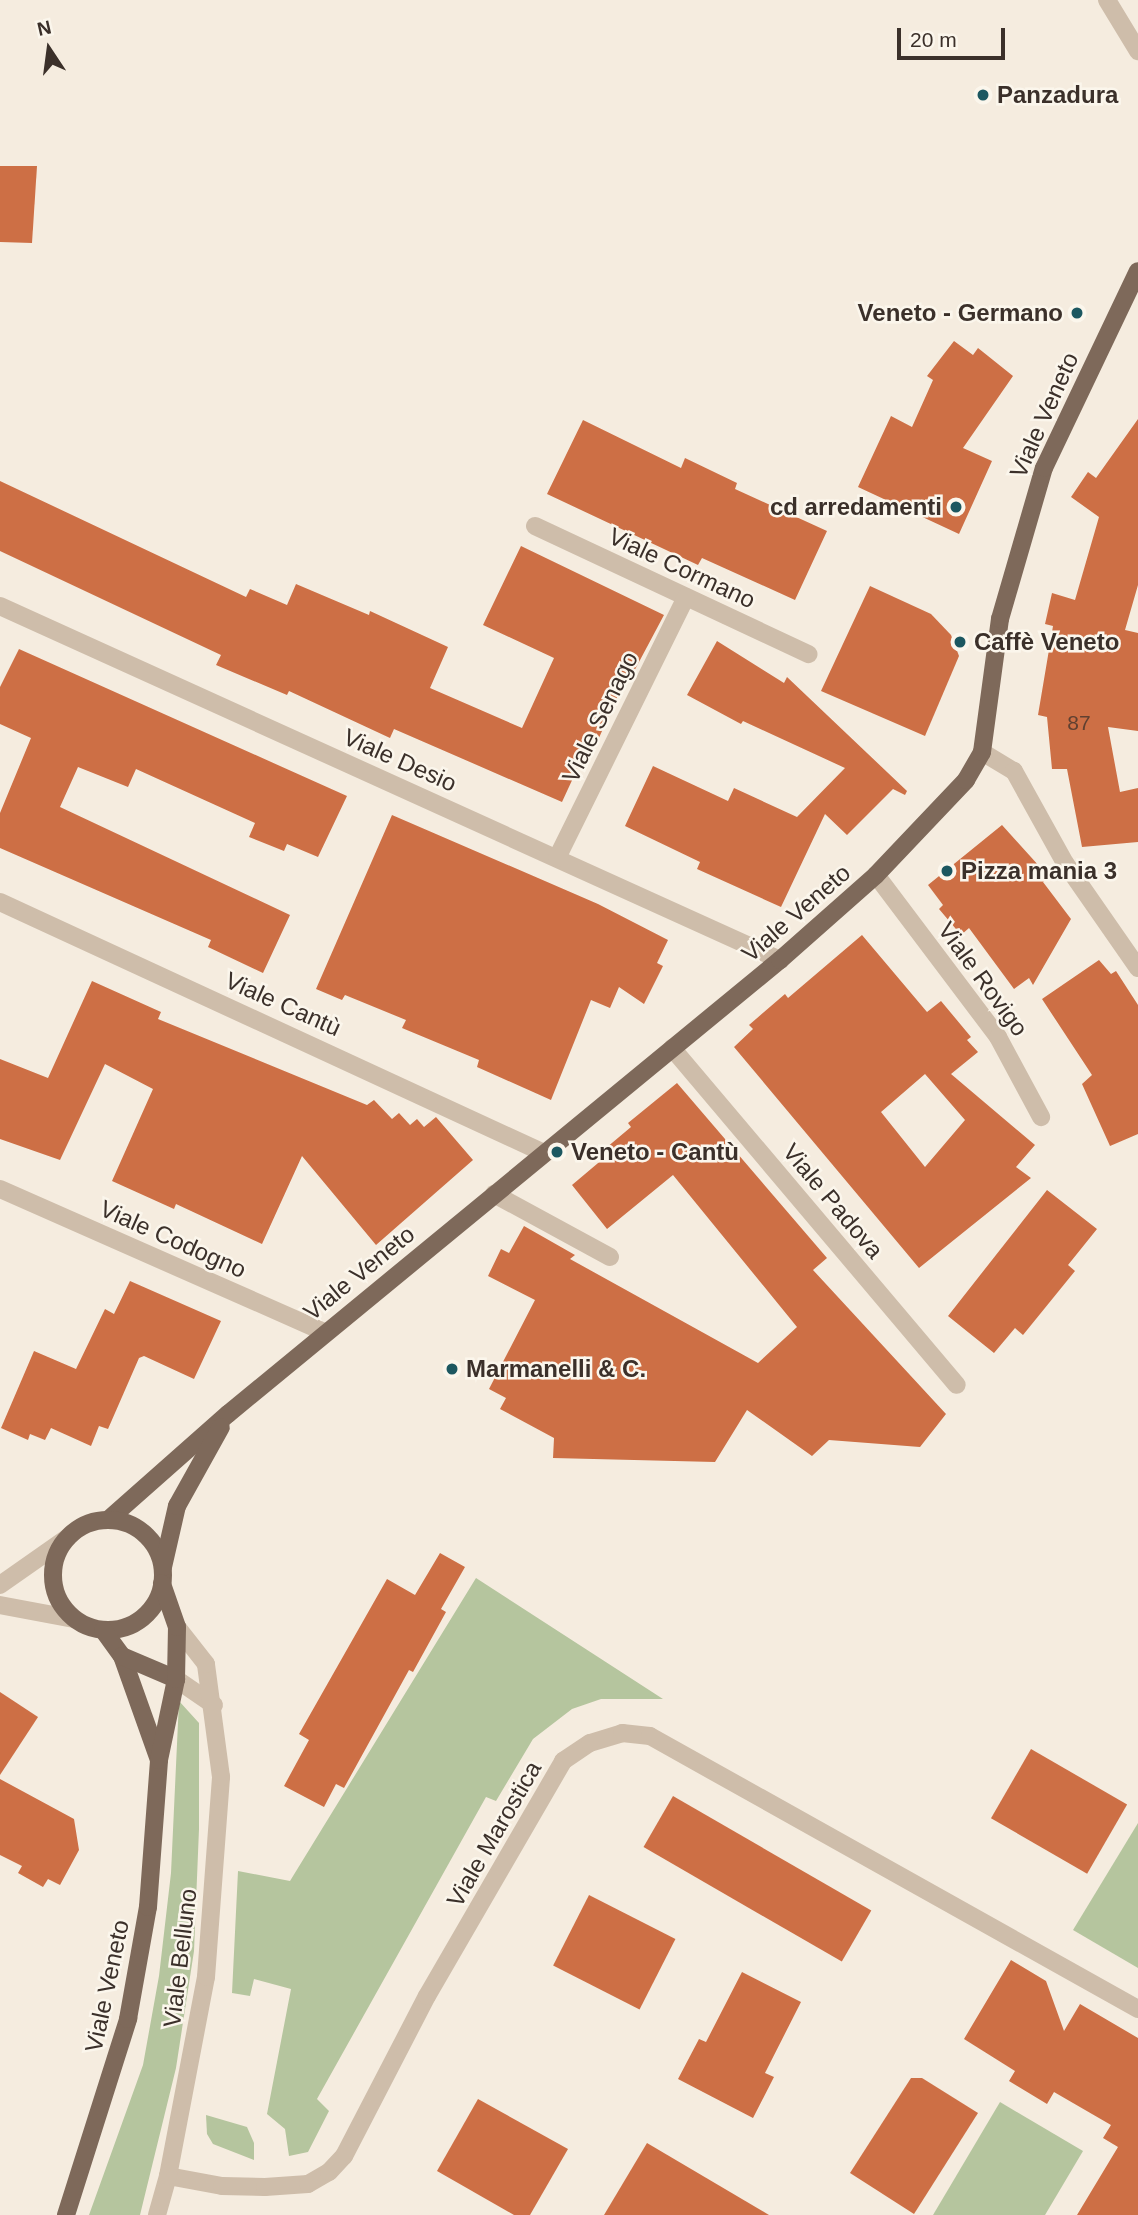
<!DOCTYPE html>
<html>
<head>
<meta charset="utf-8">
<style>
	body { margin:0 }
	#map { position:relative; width:1138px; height:2215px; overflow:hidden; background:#f5ecdf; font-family:Helvetica,sans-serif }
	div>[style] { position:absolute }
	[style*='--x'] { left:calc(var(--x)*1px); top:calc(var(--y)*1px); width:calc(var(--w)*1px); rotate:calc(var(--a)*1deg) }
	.green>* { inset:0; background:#b5c59e }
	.building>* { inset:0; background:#cd6f45; transform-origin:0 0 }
	.minor>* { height:18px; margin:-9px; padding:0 9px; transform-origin:9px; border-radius:9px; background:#cebdaa }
	.major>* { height:18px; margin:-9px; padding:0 9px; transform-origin:9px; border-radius:9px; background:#7e695a }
	.major>.ring { margin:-9px; padding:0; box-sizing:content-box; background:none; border:18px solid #7e695a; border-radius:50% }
	.dots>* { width:19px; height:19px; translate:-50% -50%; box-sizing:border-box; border:4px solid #fbf6ec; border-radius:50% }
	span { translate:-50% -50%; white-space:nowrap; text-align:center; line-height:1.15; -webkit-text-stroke:5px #fbf6ec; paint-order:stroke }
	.number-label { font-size:21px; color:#604031 }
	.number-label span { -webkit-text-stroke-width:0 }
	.poi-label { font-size:24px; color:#3b302a; font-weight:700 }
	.left { translate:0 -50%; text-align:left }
	.right { translate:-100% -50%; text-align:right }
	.street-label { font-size:24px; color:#3b302a }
	.north { position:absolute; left:14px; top:14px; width:70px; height:70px; -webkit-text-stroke:5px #fbf6ec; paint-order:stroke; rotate:347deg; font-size:19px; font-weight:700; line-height:28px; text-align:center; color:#3b302a }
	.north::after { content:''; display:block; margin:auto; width:24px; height:32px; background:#3b302a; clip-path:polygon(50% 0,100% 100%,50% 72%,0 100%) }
	.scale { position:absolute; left:897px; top:28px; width:108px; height:32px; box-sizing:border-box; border:4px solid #3b302a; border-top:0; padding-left:9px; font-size:21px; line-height:24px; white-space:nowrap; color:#3b302a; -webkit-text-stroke:5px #fbf6ec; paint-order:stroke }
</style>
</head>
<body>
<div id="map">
	<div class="green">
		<i style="clip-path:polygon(476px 1578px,663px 1699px,601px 1699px,572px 1709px,533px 1739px,496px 1801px,486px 1797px,317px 2099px,329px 2111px,308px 2152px,289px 2156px,285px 2129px,267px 2114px,291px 1989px,254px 1979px,250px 1996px,232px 1993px,238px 1871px,290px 1881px)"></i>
		<i style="clip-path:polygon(179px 1701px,199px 1723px,199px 1829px,194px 1951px,176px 2068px,140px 2215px,89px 2215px,143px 2065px,159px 1976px,171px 1873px)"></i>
		<i style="clip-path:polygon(1138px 1823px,1138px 1968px,1073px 1930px)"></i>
		<i style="clip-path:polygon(1000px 2102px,1083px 2151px,1045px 2215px,933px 2215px)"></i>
		<i style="clip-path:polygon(206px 2115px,247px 2127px,254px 2143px,254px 2160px,213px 2144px,207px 2134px)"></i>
	</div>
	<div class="building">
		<i style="clip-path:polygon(0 166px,37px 166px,32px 243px,0 242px)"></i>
		<i style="clip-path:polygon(954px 341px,973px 355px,978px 348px,1013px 376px,963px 448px,992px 461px,959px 534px,858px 487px,891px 416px,912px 427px,933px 380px,927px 376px)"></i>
		<i style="clip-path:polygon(1138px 419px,1138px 585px,1125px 630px,1138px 633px,1138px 731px,1108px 727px,1120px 792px,1138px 788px,1138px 842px,1082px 847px,1067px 769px,1052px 769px,1047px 717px,1038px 715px,1053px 626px,1045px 624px,1052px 593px,1075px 600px,1099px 517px,1071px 497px,1088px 472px,1096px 478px)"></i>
		<i style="clip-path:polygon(583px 420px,681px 468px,685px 458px,737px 483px,735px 489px,827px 531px,795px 600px,702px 558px,698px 565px,547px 494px)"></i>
		<i style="clip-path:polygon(0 481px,246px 597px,250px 589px,287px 605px,296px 584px,369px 615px,370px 611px,448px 647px,430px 688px,522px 728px,554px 658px,483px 625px,521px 546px,664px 615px,631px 677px,627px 675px,598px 740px,592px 737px,562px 802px,394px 729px,390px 738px,289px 691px,287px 695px,216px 665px,221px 655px,0 551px)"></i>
		<i style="clip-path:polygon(870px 586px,931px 614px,951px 635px,959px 656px,925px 736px,821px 691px)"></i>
		<i style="clip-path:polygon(717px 641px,784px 683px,787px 677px,907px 791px,905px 795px,893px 789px,847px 835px,825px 814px,781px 907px,697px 869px,700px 862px,625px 826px,653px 766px,728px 801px,734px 788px,797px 817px,845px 768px,743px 721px,741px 724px,687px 695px)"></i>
		<i style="clip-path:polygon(19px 649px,347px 796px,318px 857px,287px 844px,284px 851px,249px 837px,255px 823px,136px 769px,128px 787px,78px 767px,60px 807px,290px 915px,263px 973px,208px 947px,211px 940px,0 848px,0 813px,31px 738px,0 724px,0 687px)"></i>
		<i style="clip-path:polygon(392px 815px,598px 904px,668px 940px,657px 963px,663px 966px,644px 1004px,619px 987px,610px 1008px,591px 1000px,551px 1100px,477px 1067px,479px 1060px,402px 1028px,406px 1020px,345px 995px,342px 1000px,316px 989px)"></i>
		<i style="clip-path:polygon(1002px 825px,1049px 877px,1043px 882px,1071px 919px,1033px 985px,1029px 978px,1014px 989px,969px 928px,961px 935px,939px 909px,943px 905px,928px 885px)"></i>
		<i style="clip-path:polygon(evenodd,862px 935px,927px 1012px,941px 1001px,971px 1037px,967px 1040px,978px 1052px,951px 1074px,1035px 1145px,1016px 1167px,1031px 1178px,919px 1268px,734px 1047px,753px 1029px,749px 1025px,785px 994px,788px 998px,862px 935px,925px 1074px,965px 1120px,925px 1167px,881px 1112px,925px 1074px)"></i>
		<i style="clip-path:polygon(1099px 960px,1111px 974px,1116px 971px,1138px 1005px,1138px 1134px,1110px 1146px,1082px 1084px,1092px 1075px,1042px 999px)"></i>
		<i style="clip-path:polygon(92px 981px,161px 1012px,158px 1019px,367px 1105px,374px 1100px,392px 1119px,399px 1113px,410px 1125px,417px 1119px,424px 1127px,436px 1117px,473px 1160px,376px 1245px,302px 1156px,262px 1244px,176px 1204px,174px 1209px,112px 1181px,153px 1089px,105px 1064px,60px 1160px,0 1139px,0 1059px,48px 1078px)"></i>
		<i style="clip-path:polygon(677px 1083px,827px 1258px,813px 1270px,946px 1414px,920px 1447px,829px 1440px,812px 1456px,747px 1410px,715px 1462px,553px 1458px,554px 1438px,500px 1409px,506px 1398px,489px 1389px,535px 1300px,488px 1276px,501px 1249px,509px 1253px,524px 1226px,575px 1255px,570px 1259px,758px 1363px,797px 1327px,673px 1175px,607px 1229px,572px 1185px,604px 1158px,600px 1153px,631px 1127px,628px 1123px)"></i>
		<i style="clip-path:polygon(1047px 1190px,1097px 1229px,1068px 1265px,1075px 1271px,1023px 1335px,1015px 1328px,994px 1353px,948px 1316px)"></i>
		<i style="clip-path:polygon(130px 1281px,221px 1321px,194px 1379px,144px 1356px,139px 1358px,108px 1429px,99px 1426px,91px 1446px,51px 1428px,45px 1440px,30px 1434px,28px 1440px,1px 1428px,34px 1351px,76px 1369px,105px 1309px,114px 1314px)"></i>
		<i style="clip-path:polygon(440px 1553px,465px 1567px,441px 1609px,446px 1612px,413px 1672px,409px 1670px,344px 1788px,336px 1784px,324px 1807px,284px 1786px,309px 1740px,299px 1734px,387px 1579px,415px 1595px)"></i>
		<i style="clip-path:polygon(0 1692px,38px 1717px,0 1775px)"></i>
		<i style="left:1031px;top:1749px;width:111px;height:80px;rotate:30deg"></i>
		<i style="clip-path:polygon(0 1779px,74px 1819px,79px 1850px,60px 1885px,48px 1879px,43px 1887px,18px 1873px,22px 1866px,0 1855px)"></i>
		<i style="left:673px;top:1796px;width:229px;height:59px;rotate:30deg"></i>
		<i style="left:589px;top:1895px;width:97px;height:79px;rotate:27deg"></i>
		<i style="clip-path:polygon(1011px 1960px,1046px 1981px,1064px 2031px,1080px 2004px,1138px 2038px,1138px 2215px,1077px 2215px,1118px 2147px,1103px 2138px,1111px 2125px,1054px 2092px,1047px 2104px,1009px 2081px,1015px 2071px,964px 2039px)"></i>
		<i style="clip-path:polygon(742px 1972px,801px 2002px,765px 2073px,774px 2077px,753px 2118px,678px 2079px,699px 2039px,706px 2042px)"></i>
		<i style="clip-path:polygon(911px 2078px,922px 2078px,978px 2113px,914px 2214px,850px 2173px)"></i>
		<i style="clip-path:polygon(478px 2099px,568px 2149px,530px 2215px,514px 2215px,437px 2171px)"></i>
		<i style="clip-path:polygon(647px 2143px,769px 2215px,604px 2215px)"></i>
	</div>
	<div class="minor">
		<i style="--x:1107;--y:0;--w:60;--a:58.7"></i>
		<i style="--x:535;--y:526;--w:302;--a:25.1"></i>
		<i style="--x:0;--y:606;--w:857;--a:24.41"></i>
		<i style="--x:982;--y:752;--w:37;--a:31"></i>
		<i style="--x:1014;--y:771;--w:105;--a:61"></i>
		<i style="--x:1065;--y:863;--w:128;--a:55.2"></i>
		<i style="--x:557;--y:858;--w:291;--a:-63.7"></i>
		<i style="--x:876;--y:875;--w:203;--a:53"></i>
		<i style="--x:998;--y:1037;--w:91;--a:61.7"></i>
		<i style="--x:0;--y:902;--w:599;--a:24.77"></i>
		<i style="--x:672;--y:1048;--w:441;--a:49.8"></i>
		<i style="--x:0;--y:1189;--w:356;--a:23.8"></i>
		<i style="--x:494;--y:1194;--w:132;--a:28.5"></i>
		<i style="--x:0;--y:1585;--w:82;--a:-35"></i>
		<i style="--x:0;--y:1605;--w:75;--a:10.7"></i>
		<i style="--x:176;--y:1679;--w:46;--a:34.4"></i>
		<i style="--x:168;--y:2176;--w:55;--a:10.5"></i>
		<i style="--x:222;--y:2186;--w:43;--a:1.3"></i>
		<i style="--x:265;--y:2187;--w:43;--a:-4"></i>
		<i style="--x:308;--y:2184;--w:24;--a:-30"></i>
		<i style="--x:329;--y:2172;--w:22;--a:-47"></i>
		<i style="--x:344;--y:2156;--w:180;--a:-62.6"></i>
		<i style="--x:427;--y:1996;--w:272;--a:-59.9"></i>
		<i style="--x:563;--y:1761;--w:32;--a:-34"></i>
		<i style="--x:590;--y:1743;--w:34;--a:-17"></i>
		<i style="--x:622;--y:1733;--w:28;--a:6"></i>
		<i style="--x:650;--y:1736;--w:559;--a:29.22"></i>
		<i style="--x:157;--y:2215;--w:41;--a:-74.2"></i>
		<i style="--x:168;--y:2176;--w:203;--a:-79.2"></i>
		<i style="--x:206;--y:1977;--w:201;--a:-85.7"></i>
		<i style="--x:221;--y:1777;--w:114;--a:-97.6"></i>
		<i style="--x:206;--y:1664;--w:47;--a:-128.1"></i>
	</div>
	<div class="major">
		<i style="--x:108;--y:1520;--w:160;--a:-41.5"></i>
		<i style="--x:228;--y:1414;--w:715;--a:-39.44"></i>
		<i style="--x:780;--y:960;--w:128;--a:-41.5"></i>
		<i style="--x:876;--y:875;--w:131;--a:-46.5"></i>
		<i style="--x:966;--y:780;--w:32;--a:-60"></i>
		<i style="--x:982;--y:752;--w:134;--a:-82.3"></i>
		<i style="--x:1000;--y:619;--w:157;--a:-73.8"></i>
		<i style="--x:1044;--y:468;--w:218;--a:-64.5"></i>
		<i class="ring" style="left:53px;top:1520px;width:92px;height:92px"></i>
		<i style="--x:163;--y:1567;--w:63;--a:-77.1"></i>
		<i style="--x:177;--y:1506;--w:90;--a:-60.9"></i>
		<i style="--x:103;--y:1630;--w:32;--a:54"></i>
		<i style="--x:122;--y:1656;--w:110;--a:70.4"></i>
		<i style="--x:122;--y:1656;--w:59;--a:23.1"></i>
		<i style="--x:66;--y:2215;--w:206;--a:-72.4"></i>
		<i style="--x:128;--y:2019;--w:114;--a:-79.9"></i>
		<i style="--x:148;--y:1907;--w:147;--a:-85.7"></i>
		<i style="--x:159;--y:1760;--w:83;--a:-78.1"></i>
		<i style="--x:176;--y:1679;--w:52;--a:-88.9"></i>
		<i style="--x:177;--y:1627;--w:46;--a:-109.2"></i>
	</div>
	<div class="dots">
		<i style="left:983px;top:95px;background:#1c5760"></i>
		<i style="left:1077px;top:313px;background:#1c5760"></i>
		<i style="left:956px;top:507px;background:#1c5760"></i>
		<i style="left:960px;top:642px;background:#1c5760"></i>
		<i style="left:947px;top:871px;background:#1c5760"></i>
		<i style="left:557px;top:1152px;background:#1c5760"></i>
		<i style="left:452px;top:1369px;background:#1c5760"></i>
	</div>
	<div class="number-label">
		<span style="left:1079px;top:723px">87</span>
	</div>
	<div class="poi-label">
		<span class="left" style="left:997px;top:95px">Panzadura</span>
		<span class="right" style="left:1063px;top:313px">Veneto - Germano</span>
		<span class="right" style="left:942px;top:507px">cd arredamenti</span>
		<span class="left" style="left:974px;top:642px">Caffè Veneto</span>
		<span class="left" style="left:961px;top:871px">Pizza mania 3</span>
		<span class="left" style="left:571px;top:1152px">Veneto - Cantù</span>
		<span class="left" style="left:466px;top:1369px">Marmanelli &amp; C.</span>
	</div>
	<div class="street-label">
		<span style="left:1044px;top:415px;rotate:-66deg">Viale Veneto</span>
		<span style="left:682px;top:568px;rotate:25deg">Viale Cormano</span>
		<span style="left:600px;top:717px;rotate:-64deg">Viale Senago</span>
		<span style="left:400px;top:760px;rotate:24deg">Viale Desio</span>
		<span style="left:796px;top:913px;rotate:-41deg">Viale Veneto</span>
		<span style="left:983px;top:979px;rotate:54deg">Viale Rovigo</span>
		<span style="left:283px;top:1004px;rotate:24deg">Viale Cantù</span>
		<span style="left:833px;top:1201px;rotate:50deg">Viale Padova</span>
		<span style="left:173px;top:1239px;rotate:24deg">Viale Codogno</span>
		<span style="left:359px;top:1273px;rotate:-39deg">Viale Veneto</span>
		<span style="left:494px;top:1834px;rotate:-60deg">Viale Marostica</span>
		<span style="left:180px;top:1958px;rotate:-83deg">Viale Belluno</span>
		<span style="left:107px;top:1986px;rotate:-78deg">Viale Veneto</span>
	</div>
	<div class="north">N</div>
	<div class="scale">20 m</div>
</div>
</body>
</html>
